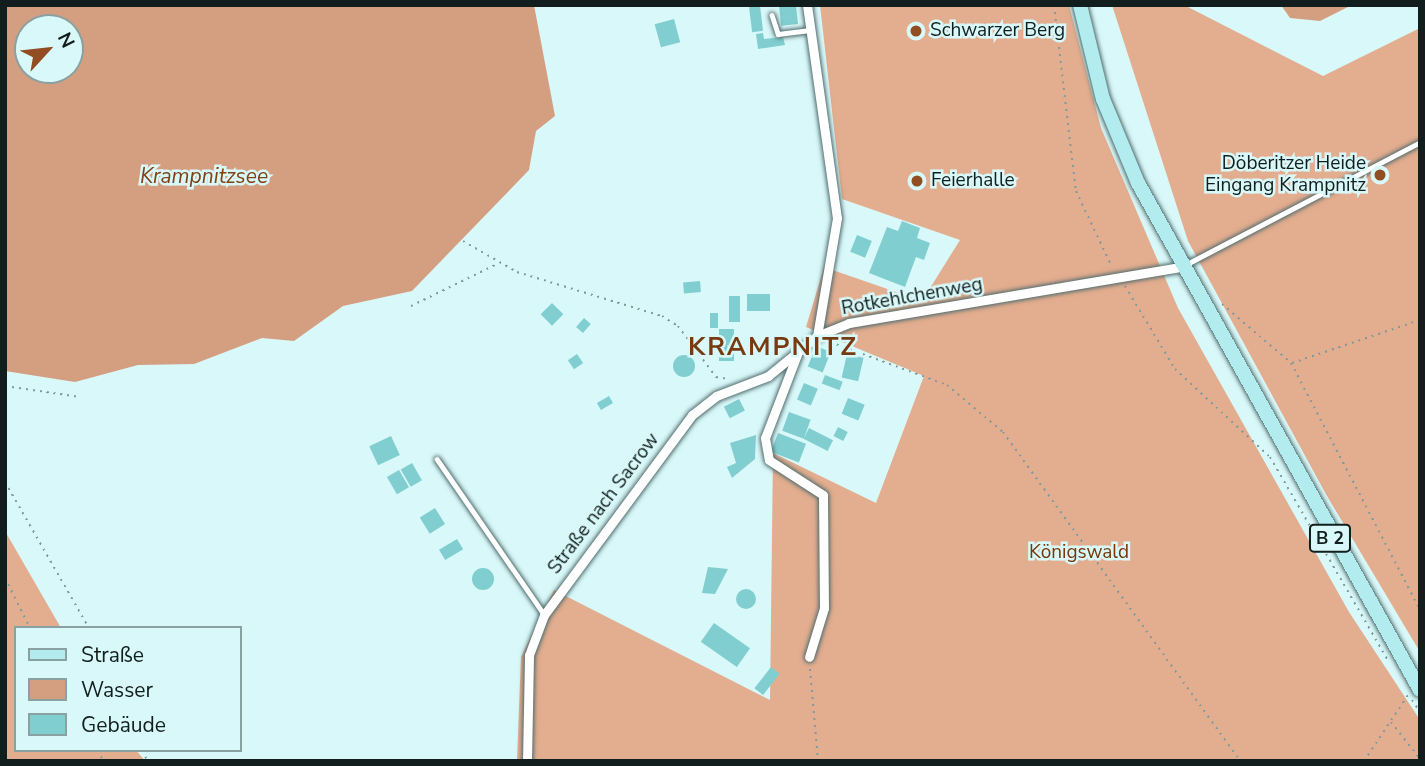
<!DOCTYPE html>
<html>
<head>
<meta charset="utf-8">
<style>
	body { margin:0 }
	#map { position:relative; width:1425px; height:766px; overflow:hidden; background:#d9f8f9; font-family:"Nunito Sans",sans-serif }
	div>[style] { position:absolute }
	[style*='--x'] { left:calc(var(--x)*1px); top:calc(var(--y)*1px); width:calc(var(--w)*1px); rotate:calc(var(--a)*1deg) }
	.forest>* { inset:0; background:#e3ad8f }
	.water>* { inset:0; background:#d49f81 }
	.building>* { inset:0; background:#81ced1; transform-origin:0 0 }
	.round { border-radius:50% }
	.path>* { height:2px; margin-top:-1px; transform-origin:0; background:repeating-linear-gradient(90deg,#839a9a 0 2px,transparent 0 7px) }
	.roads { filter:drop-shadow(0 0 2px #516d6e) drop-shadow(0 0 2px #516d6e) }
	.lane>* { height:4.5px; margin:-2.25px; padding:0 2.25px; transform-origin:2.25px; border-radius:2.25px; background:#fff }
	.street>* { height:9px; margin:-4.5px; padding:0 4.5px; transform-origin:4.5px; border-radius:4.5px; background:#fff }
	.primary>* { height:14px; margin:-7px; padding:0 7px; transform-origin:7px; border-radius:7px; background:#b2ecee }
	.dots>* { width:19px; height:19px; translate:-50% -50%; box-sizing:border-box; border:4px solid #d9f8f9; border-radius:50% }
	span { translate:-50% -50%; white-space:nowrap; text-align:center; line-height:1.15; -webkit-text-stroke:5px #d9f8f9; paint-order:stroke }
	.shield-label span { padding:2px 5px; background:#d9f8f9; border:2px solid; border-radius:5px; -webkit-text-stroke-width:0 }
	.shield-label { font-size:18px; color:#121e1e; font-weight:700 }
	.poi-label { font-size:19px; color:#121e1e }
	.left { translate:0 -50%; text-align:left }
	.right { translate:-100% -50%; text-align:right }
	.street-label { font-size:19px; color:#121e1e }
	.park-label { font-size:19px; color:#783705 }
	.water-label { font-size:21px; color:#824113; font-style:italic }
	.district-label { font-size:26px; color:#783b11; font-weight:700; letter-spacing:2px }
	.frame { position:absolute; inset:0; border:7px solid #121e1e; pointer-events:none }
	.legend { position:absolute; left:14px; top:626px; width:228px; height:126px; box-sizing:border-box; background:#d9f8f9; border:2px solid #89a1a1; margin:0; padding:9px 12px; list-style:none; font-size:21px; color:#121e1e }
	.legend li { display:flex; align-items:center; gap:14px; height:35px }
	.legend b { width:35px; border:2px solid #89a1a1 }
	.north { position:absolute; left:14px; top:14px; width:70px; height:70px; box-sizing:border-box; background:#d9f8f9; border:2px solid #89a1a1; border-radius:50%; rotate:63deg; font-size:19px; font-weight:700; line-height:28px; text-align:center; color:#121e1e }
	.north::after { content:''; display:block; margin:auto; width:24px; height:32px; background:#924e22; clip-path:polygon(50% 0,100% 100%,50% 72%,0 100%) }
</style>
</head>
<body>
<div id="map">
	<div class="forest">
		<i style="clip-path:polygon(820px 5px,1069px 5px,1101px 128px,1178px 308px,1349px 612px,1420px 720px,1420px 761px,517px 761px,521px 657px,554px 590px,770px 700px,773px 453px,876px 503px,924px 376px,806px 327px,824px 267px,922px 301px,960px 240px,842px 199px)"></i>
		<i style="clip-path:polygon(1112px 5px,1184px 5px,1323px 76px,1420px 28px,1420px 652px,1327px 496px,1188px 241px)"></i>
		<i style="clip-path:polygon(5px 531px,61px 628px,16px 628px,16px 750px,136px 750px,145px 761px,5px 761px)"></i>
	</div>
	<div class="water">
		<i style="clip-path:polygon(evenodd,5px 5px,534px 5px,555px 116px,536px 131px,529px 170px,412px 291px,343px 306px,294px 341px,262px 338px,194px 364px,138px 365px,75px 382px,5px 371px,5px 5px,28px 28px,70px 28px,70px 70px,28px 70px,28px 28px)"></i>
		<i style="clip-path:polygon(1281px 5px,1352px 5px,1320px 21px,1290px 18px)"></i>
	</div>
	<div class="building">
		<i style="left:796px;top:5px;width:19px;height:17px;rotate:84deg"></i>
		<i style="left:760px;top:6px;width:25px;height:11px;rotate:83deg"></i>
		<i style="left:674px;top:19px;width:24px;height:20px;rotate:75deg"></i>
		<i style="clip-path:polygon(763px 33px,764px 39px,783px 37px,785px 45px,758px 49px,756px 34px)"></i>
		<i style="clip-path:polygon(902px 221px,920px 228px,917px 238px,930px 243px,924px 260px,916px 257px,905px 287px,869px 273px,887px 227px,898px 231px)"></i>
		<i style="left:857px;top:235px;width:16px;height:18px;rotate:22deg"></i>
		<i style="left:700px;top:281px;width:11px;height:17px;rotate:85deg"></i>
		<i style="left:770px;top:294px;width:17px;height:23px;rotate:90deg"></i>
		<i style="left:729px;top:296px;width:11px;height:26px"></i>
		<i style="left:552px;top:303px;width:16px;height:16px;rotate:45deg"></i>
		<i style="left:710px;top:313px;width:8px;height:15px"></i>
		<i style="left:584px;top:318px;width:9px;height:12px;rotate:41deg"></i>
		<i style="left:719px;top:329px;width:15px;height:32px"></i>
		<i style="left:816px;top:346px;width:16px;height:22px;rotate:22deg"></i>
		<i style="left:577px;top:354px;width:11px;height:11px;rotate:56deg"></i>
		<i style="left:847px;top:354px;width:17px;height:24px;rotate:13deg"></i>
		<i class="round" style="left:673px;top:355px;width:22px;height:22px"></i>
		<i style="left:825px;top:375px;width:19px;height:9px;rotate:21deg"></i>
		<i style="left:804px;top:383px;width:15px;height:18px;rotate:23deg"></i>
		<i style="left:609px;top:396px;width:8px;height:14px;rotate:60deg"></i>
		<i style="left:848px;top:398px;width:18px;height:17px;rotate:22deg"></i>
		<i style="left:739px;top:399px;width:13px;height:17px;rotate:63deg"></i>
		<i style="left:789px;top:412px;width:23px;height:20px;rotate:20deg"></i>
		<i style="left:838px;top:427px;width:11px;height:10px;rotate:27deg"></i>
		<i style="left:809px;top:428px;width:27px;height:12px;rotate:27deg"></i>
		<i style="left:778px;top:433px;width:30px;height:20px;rotate:21deg"></i>
		<i style="clip-path:polygon(756px 435px,755px 459px,732px 478px,727px 467px,736px 463px,730px 443px)"></i>
		<i style="left:391px;top:436px;width:21px;height:24px;rotate:65deg"></i>
		<i style="left:412px;top:463px;width:20px;height:13px;rotate:60deg"></i>
		<i style="left:399px;top:470px;width:20px;height:14px;rotate:60deg"></i>
		<i style="left:435px;top:508px;width:19px;height:18px;rotate:58deg"></i>
		<i style="left:457px;top:539px;width:12px;height:21px;rotate:59deg"></i>
		<i style="clip-path:polygon(708px 567px,728px 569px,715px 594px,702px 593px)"></i>
		<i class="round" style="left:472px;top:568px;width:22px;height:22px"></i>
		<i class="round" style="left:736px;top:589px;width:20px;height:20px"></i>
		<i style="left:714px;top:623px;width:44px;height:23px;rotate:35deg"></i>
		<i style="left:771px;top:667px;width:11px;height:27px;rotate:38deg"></i>
	</div>
	<div class="path">
		<i style="--x:1054;--y:5;--w:187;--a:83.3"></i>
		<i style="--x:1076;--y:191;--w:84;--a:64.7"></i>
		<i style="--x:463;--y:241;--w:62;--a:29.9"></i>
		<i style="--x:517;--y:272;--w:152;--a:16.9"></i>
		<i style="--x:662;--y:316;--w:19;--a:32"></i>
		<i style="--x:678;--y:326;--w:64;--a:53.3"></i>
		<i style="--x:716;--y:377;--w:12;--a:9"></i>
		<i style="--x:1125;--y:286;--w:97;--a:58.9"></i>
		<i style="--x:1175;--y:369;--w:129;--a:42.8"></i>
		<i style="--x:1270;--y:457;--w:237;--a:59.9"></i>
		<i style="--x:1222;--y:304;--w:91;--a:40.5"></i>
		<i style="--x:1291;--y:363;--w:279;--a:62.4"></i>
		<i style="--x:411;--y:306;--w:96;--a:-26"></i>
		<i style="--x:830;--y:342;--w:125;--a:20.2"></i>
		<i style="--x:947;--y:385;--w:73;--a:40"></i>
		<i style="--x:1003;--y:432;--w:405;--a:54.2"></i>
		<i style="--x:1292;--y:363;--w:135;--a:-18.6"></i>
		<i style="--x:5;--y:386;--w:76;--a:8.3"></i>
		<i style="--x:5;--y:482;--w:168;--a:60.1"></i>
		<i style="--x:5;--y:578;--w:56;--a:63.4"></i>
		<i style="--x:810;--y:669;--w:92;--a:85"></i>
		<i style="--x:1412;--y:700;--w:14;--a:56"></i>
		<i style="--x:1391;--y:722;--w:47;--a:51.9"></i>
		<i style="--x:98;--y:750;--w:12;--a:66"></i>
		<i style="--x:143;--y:750;--w:12;--a:70"></i>
		<i style="--x:1364;--y:761;--w:79;--a:-56.3"></i>
	</div>
	<div class="roads">
		<div class="lane">
			<i style="--x:772;--y:15;--w:20;--a:72"></i>
			<i style="--x:778;--y:34;--w:32;--a:-7"></i>
			<i style="--x:1187;--y:264;--w:263;--a:-27.6"></i>
			<i style="--x:437;--y:459;--w:188;--a:55.4"></i>
		</div>
		<div class="street">
			<i style="--x:807;--y:5;--w:215;--a:82"></i>
			<i style="--x:837;--y:218;--w:120;--a:99.6"></i>
			<i style="--x:798;--y:352;--w:92;--a:111"></i>
			<i style="--x:765;--y:438;--w:22;--a:80"></i>
			<i style="--x:769;--y:460;--w:64;--a:32.9"></i>
			<i style="--x:823;--y:495;--w:113;--a:89.5"></i>
			<i style="--x:824;--y:608;--w:51;--a:107"></i>
			<i style="--x:527;--y:761;--w:106;--a:-88.9"></i>
			<i style="--x:529;--y:655;--w:43;--a:-69.4"></i>
			<i style="--x:544;--y:615;--w:249;--a:-53.5"></i>
			<i style="--x:692;--y:415;--w:31;--a:-38"></i>
			<i style="--x:716;--y:396;--w:56;--a:-21"></i>
			<i style="--x:768;--y:376;--w:63;--a:-39.2"></i>
			<i style="--x:817;--y:336;--w:35;--a:-22"></i>
			<i style="--x:849;--y:323;--w:336;--a:-9.6"></i>
		</div>
		<div class="primary">
			<i style="--x:1080;--y:5;--w:97;--a:76.3"></i>
			<i style="--x:1103;--y:99;--w:91;--a:67.4"></i>
			<i style="--x:1138;--y:183;--w:580;--a:60.92"></i>
		</div>
	</div>
	<div class="dots">
		<i style="left:916px;top:31px;background:#924e22"></i>
		<i style="left:1380px;top:175px;background:#924e22"></i>
		<i style="left:917px;top:181px;background:#924e22"></i>
	</div>
	<div class="shield-label">
		<span style="left:1330px;top:538px">B 2</span>
	</div>
	<div class="poi-label">
		<span class="left" style="left:930px;top:31px">Schwarzer Berg</span>
		<span class="right" style="left:1366px;top:175px">Döberitzer Heide<br>Eingang Krampnitz</span>
		<span class="left" style="left:931px;top:181px">Feierhalle</span>
	</div>
	<div class="street-label">
		<span style="left:912px;top:297px;rotate:-10deg">Rotkehlchenweg</span>
		<span style="left:604px;top:504px;rotate:-53deg">Straße nach Sacrow</span>
	</div>
	<div class="park-label">
		<span style="left:1079px;top:553px">Königswald</span>
	</div>
	<div class="water-label">
		<span style="left:204px;top:176px">Krampnitzsee</span>
	</div>
	<div class="district-label">
		<span style="left:773px;top:347px">KRAMPNITZ</span>
	</div>
	<div class="frame"></div>
	<ul class="legend">
	<li><b style="height:9px;background:#b2ecee"></b>Straße</li>
	<li><b style="height:19px;background:#d49f81"></b>Wasser</li>
	<li><b style="height:19px;background:#81ced1"></b>Gebäude</li>
	</ul>
	<div class="north">N</div>
</div>
</body>
</html>
